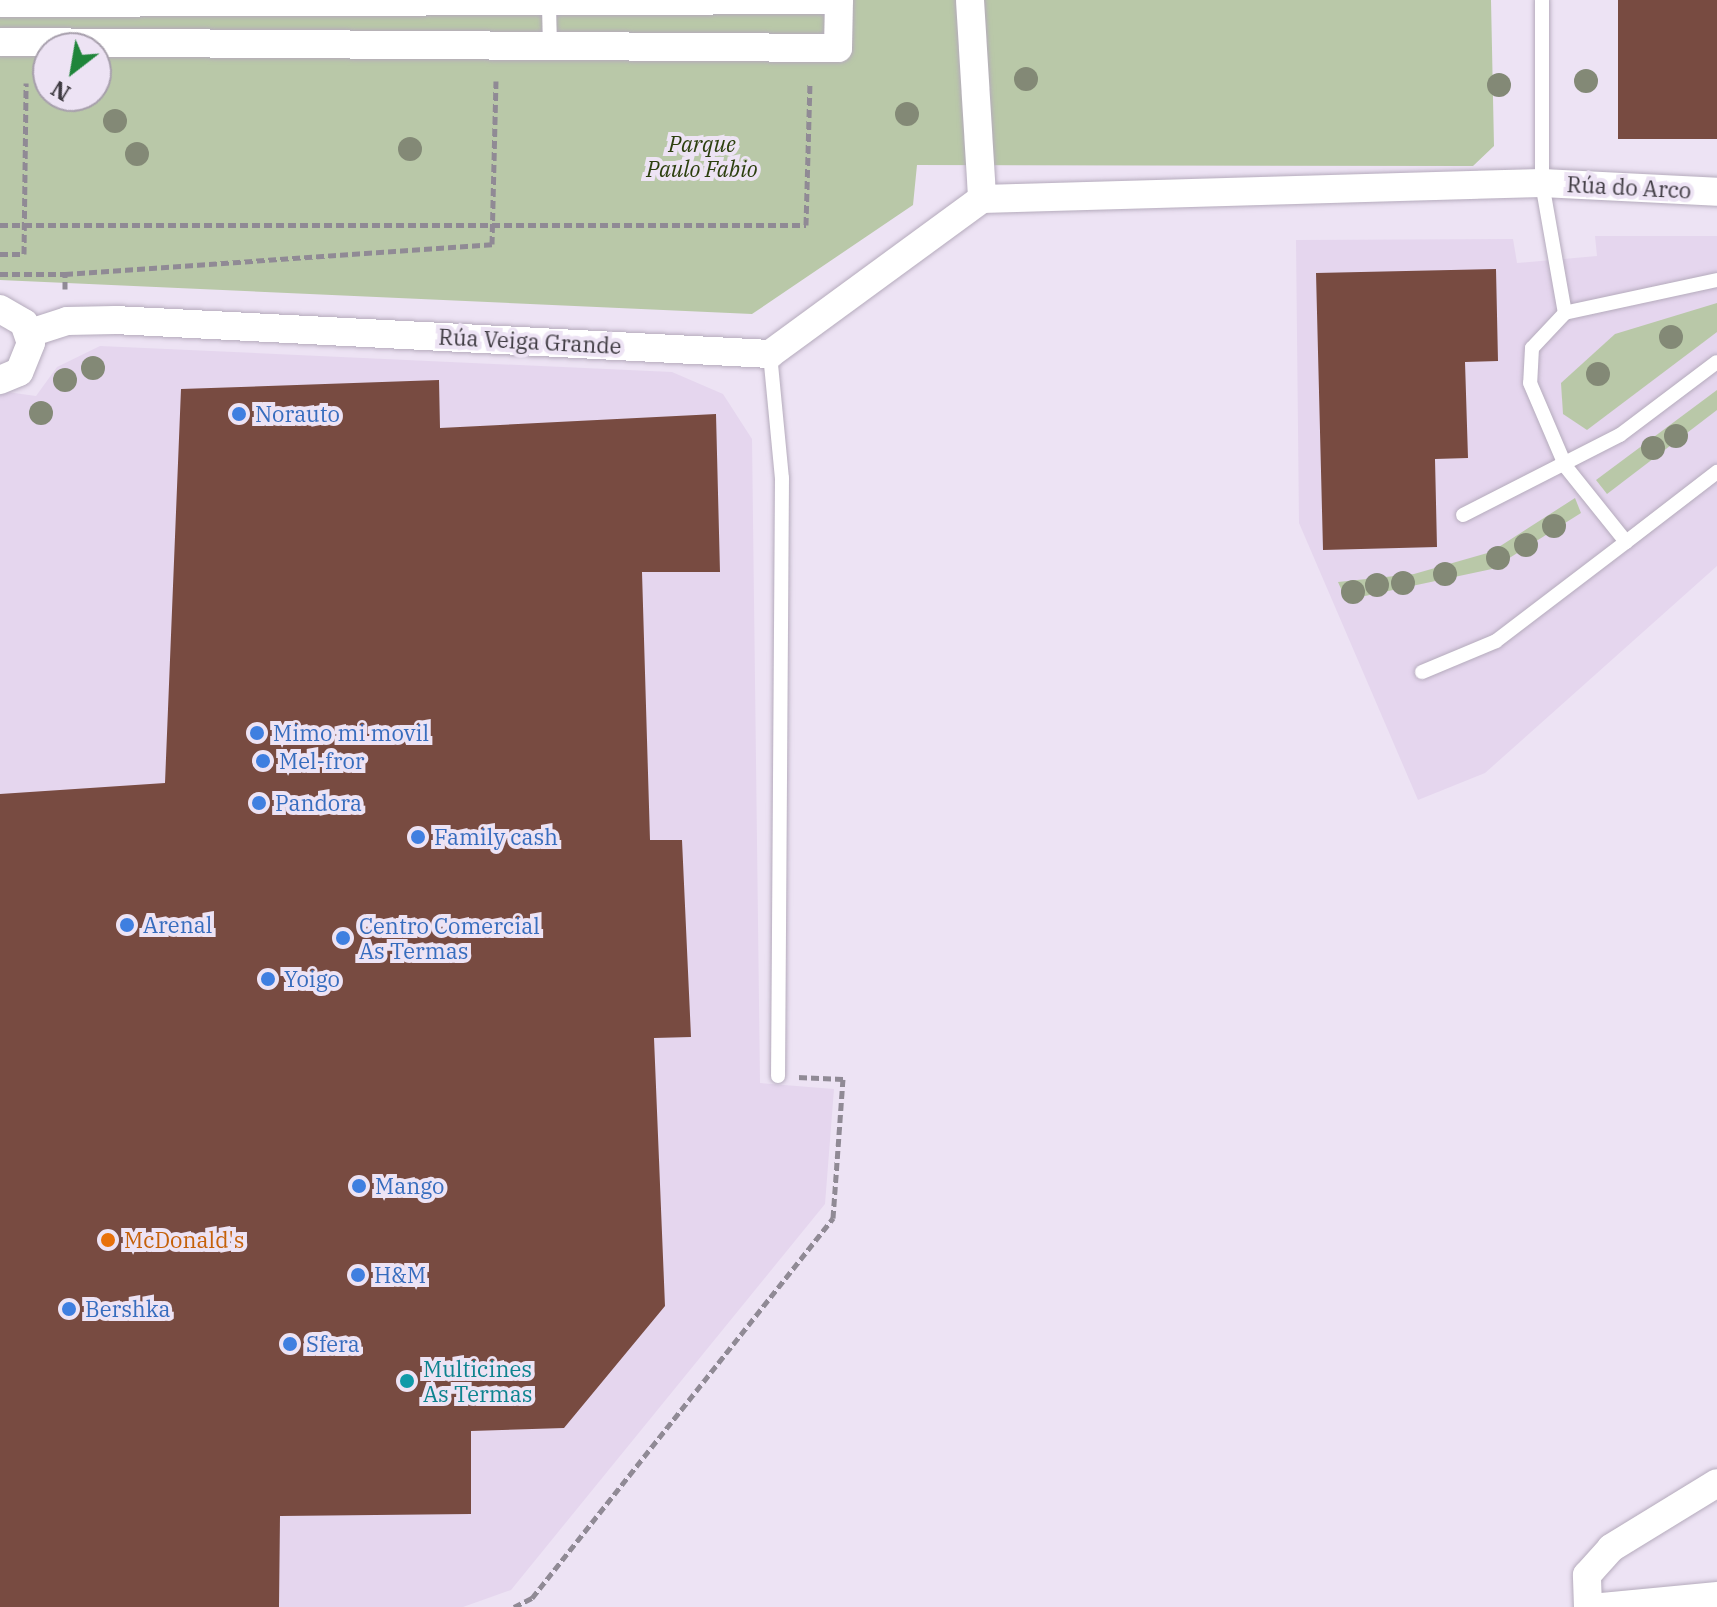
<!DOCTYPE html>
<html>
<head>
<meta charset="utf-8">
<style>
	body { margin:0 }
	#map { position:relative; width:1717px; height:1607px; overflow:hidden; background:#ede3f4; font-family:"IBM Plex Serif",serif }
	div>[style] { position:absolute }
	[style*='--x'] { left:calc(var(--x)*1px); top:calc(var(--y)*1px); width:calc(var(--w)*1px); rotate:calc(var(--a)*1deg) }
	.built>* { inset:0; background:#e5d6ee }
	.green>* { inset:0; background:#b9c8a8 }
	.building>* { inset:0; background:#784b41; transform-origin:0 0 }
	.path>* { height:5px; margin-top:-2.5px; transform-origin:0; background:repeating-linear-gradient(90deg,#908a95 0 8px,transparent 0 12px) }
	.roads { filter:drop-shadow(0 0 2px #b5abbc) drop-shadow(0 0 2px #b5abbc) }
	.lane>* { height:14px; margin:-7px; padding:0 7px; transform-origin:7px; border-radius:7px; background:#fff }
	.street>* { height:28px; margin:-14px; padding:0 14px; transform-origin:14px; border-radius:14px; background:#fff }
	.trees>* { width:24px; height:24px; margin:-12px; border-radius:50%; background:#838976 }
	.dots>* { width:22px; height:22px; translate:-50% -50%; box-sizing:border-box; border:4px solid #ede3f4; border-radius:50% }
	span { translate:-50% -50%; white-space:nowrap; text-align:center; line-height:1.15; -webkit-text-stroke:8px #ede3f4; paint-order:stroke }
	.park-label { font-size:22px; color:#2c3f0e; font-style:italic }
	.street-label { font-size:22px; color:#3e3a41 }
	.shop-label { font-size:22px; color:#366cbe }
	.left { translate:0 -50%; text-align:left }
	.food-label { font-size:22px; color:#c56008 }
	.culture-label { font-size:22px; color:#0d838f }
	.north { position:absolute; left:32px; top:32px; width:80px; height:80px; box-sizing:border-box; background:#ede3f4; border:2px solid #a79fac; border-radius:50%; rotate:211deg; font-size:22px; font-weight:700; line-height:32px; text-align:center; color:#3e3a41 }
	.north::after { content:''; display:block; margin:auto; width:28px; height:36px; background:#1f853a; clip-path:polygon(50% 0,100% 100%,50% 72%,0 100%) }
</style>
</head>
<body>
<div id="map">
	<div class="built">
		<i style="clip-path:polygon(1595px 236px,1717px 236px,1717px 566px,1485px 773px,1418px 800px,1299px 523px,1296px 240px,1513px 239px,1517px 263px,1597px 256px)"></i>
		<i style="clip-path:polygon(100px 346px,672px 372px,723px 394px,752px 439px,760px 1083px,834px 1089px,825px 1204px,511px 1590px,463px 1607px,0 1607px,0 391px,36px 396px,57px 367px)"></i>
	</div>
	<div class="green">
		<i style="clip-path:polygon(evenodd,0 0,1491px 0,1494px 146px,1473px 166px,917px 165px,913px 205px,752px 314px,0 280px,0 0,48px 48px,96px 48px,96px 96px,48px 96px,48px 48px)"></i>
		<i style="clip-path:polygon(1717px 303px,1717px 332px,1587px 430px,1563px 414px,1561px 383px,1615px 334px)"></i>
		<i style="clip-path:polygon(1717px 390px,1717px 410px,1607px 494px,1596px 480px)"></i>
		<i style="clip-path:polygon(1575px 498px,1581px 513px,1492px 569px,1346px 600px,1338px 582px,1414px 574px,1491px 552px)"></i>
	</div>
	<div class="building">
		<i style="left:1618px;top:0;width:99px;height:139px"></i>
		<i style="clip-path:polygon(1496px 269px,1498px 361px,1465px 362px,1468px 458px,1435px 459px,1437px 547px,1323px 550px,1316px 273px)"></i>
		<i style="clip-path:polygon(439px 380px,440px 428px,716px 414px,720px 572px,642px 572px,650px 840px,682px 840px,691px 1037px,654px 1038px,665px 1306px,564px 1428px,471px 1431px,471px 1514px,280px 1516px,279px 1607px,0 1607px,0 794px,165px 783px,181px 389px)"></i>
	</div>
	<div class="path">
		<i style="--x:0;--y:225;--w:806;--a:0"></i>
		<i style="--x:806;--y:225;--w:143;--a:-88.4"></i>
		<i style="--x:0;--y:254;--w:24;--a:0"></i>
		<i style="--x:24;--y:254;--w:171;--a:-89.3"></i>
		<i style="--x:0;--y:274;--w:65;--a:0"></i>
		<i style="--x:65;--y:289;--w:15;--a:-90"></i>
		<i style="--x:65;--y:274;--w:428;--a:-4"></i>
		<i style="--x:492;--y:244;--w:163;--a:-88.6"></i>
		<i style="--x:514;--y:1607;--w:20;--a:-27"></i>
		<i style="--x:532;--y:1598;--w:485;--a:-51.6"></i>
		<i style="--x:833;--y:1218;--w:139;--a:-85.9"></i>
		<i style="--x:843;--y:1079;--w:46;--a:-177.5"></i>
	</div>
	<div class="roads">
		<div class="lane">
			<i style="--x:1542;--y:0;--w:183;--a:90"></i>
			<i style="--x:1542;--y:183;--w:132;--a:80"></i>
			<i style="--x:549;--y:6;--w:41;--a:88.6"></i>
			<i style="--x:1717;--y:280;--w:156;--a:167.8"></i>
			<i style="--x:1565;--y:313;--w:48;--a:133.3"></i>
			<i style="--x:1532;--y:348;--w:35;--a:93"></i>
			<i style="--x:1530;--y:383;--w:91;--a:66.8"></i>
			<i style="--x:1566;--y:467;--w:96;--a:51.3"></i>
			<i style="--x:1626;--y:542;--w:115;--a:-37.6"></i>
			<i style="--x:770;--y:354;--w:125;--a:84.5"></i>
			<i style="--x:782;--y:478;--w:598;--a:90.38"></i>
			<i style="--x:1463;--y:515;--w:176;--a:-27"></i>
			<i style="--x:1620;--y:435;--w:121;--a:-37"></i>
			<i style="--x:1422;--y:672;--w:80;--a:-22.7"></i>
			<i style="--x:1496;--y:641;--w:163;--a:-37.3"></i>
		</div>
		<div class="street">
			<i style="--x:970;--y:0;--w:199;--a:86.5"></i>
			<i style="--x:0;--y:3;--w:839;--a:-0.2"></i>
			<i style="--x:839;--y:0;--w:48;--a:91.2"></i>
			<i style="--x:838;--y:48;--w:838;--a:-179.59"></i>
			<i style="--x:982;--y:199;--w:560;--a:-1.64"></i>
			<i style="--x:1542;--y:183;--w:175;--a:2.9"></i>
			<i style="--x:0;--y:309;--w:28;--a:30"></i>
			<i style="--x:24;--y:323;--w:21;--a:71"></i>
			<i style="--x:31;--y:343;--w:31;--a:112"></i>
			<i style="--x:19;--y:372;--w:21;--a:157"></i>
			<i style="--x:30;--y:333;--w:39;--a:-18"></i>
			<i style="--x:67;--y:321;--w:48;--a:-1.2"></i>
			<i style="--x:115;--y:320;--w:656;--a:2.97"></i>
			<i style="--x:770;--y:354;--w:263;--a:-36.2"></i>
			<i style="--x:1588;--y:1607;--w:32;--a:-92"></i>
			<i style="--x:1587;--y:1575;--w:36;--a:-48"></i>
			<i style="--x:1611;--y:1548;--w:124;--a:-31.5"></i>
			<i style="--x:1602;--y:1607;--w:116;--a:-5.5"></i>
		</div>
	</div>
	<div class="trees">
		<i style="left:1026px;top:79px"></i>
		<i style="left:1586px;top:81px"></i>
		<i style="left:1499px;top:85px"></i>
		<i style="left:907px;top:114px"></i>
		<i style="left:115px;top:121px"></i>
		<i style="left:410px;top:149px"></i>
		<i style="left:137px;top:154px"></i>
		<i style="left:1671px;top:337px"></i>
		<i style="left:93px;top:368px"></i>
		<i style="left:1598px;top:374px"></i>
		<i style="left:65px;top:380px"></i>
		<i style="left:41px;top:413px"></i>
		<i style="left:1676px;top:436px"></i>
		<i style="left:1653px;top:448px"></i>
		<i style="left:1554px;top:526px"></i>
		<i style="left:1526px;top:545px"></i>
		<i style="left:1498px;top:558px"></i>
		<i style="left:1445px;top:574px"></i>
		<i style="left:1403px;top:583px"></i>
		<i style="left:1377px;top:585px"></i>
		<i style="left:1353px;top:592px"></i>
	</div>
	<div class="dots">
		<i style="left:239px;top:414px;background:#3f7fe0"></i>
		<i style="left:257px;top:733px;background:#3f7fe0"></i>
		<i style="left:263px;top:761px;background:#3f7fe0"></i>
		<i style="left:259px;top:803px;background:#3f7fe0"></i>
		<i style="left:418px;top:837px;background:#3f7fe0"></i>
		<i style="left:127px;top:925px;background:#3f7fe0"></i>
		<i style="left:343px;top:938px;background:#3f7fe0"></i>
		<i style="left:268px;top:979px;background:#3f7fe0"></i>
		<i style="left:359px;top:1186px;background:#3f7fe0"></i>
		<i style="left:108px;top:1240px;background:#e8710a"></i>
		<i style="left:358px;top:1275px;background:#3f7fe0"></i>
		<i style="left:69px;top:1309px;background:#3f7fe0"></i>
		<i style="left:290px;top:1344px;background:#3f7fe0"></i>
		<i style="left:407px;top:1381px;background:#0f9aa8"></i>
	</div>
	<div class="park-label">
		<span style="left:702px;top:156px">Parque<br>Paulo Fabio</span>
	</div>
	<div class="street-label">
		<span style="left:1629px;top:187px;rotate:3deg">Rúa do Arco</span>
		<span style="left:530px;top:341px;rotate:3deg">Rúa Veiga Grande</span>
	</div>
	<div class="shop-label">
		<span class="left" style="left:255px;top:414px">Norauto</span>
		<span class="left" style="left:273px;top:733px">Mimo mi movil</span>
		<span class="left" style="left:279px;top:761px">Mel-fror</span>
		<span class="left" style="left:275px;top:803px">Pandora</span>
		<span class="left" style="left:434px;top:837px">Family cash</span>
		<span class="left" style="left:143px;top:925px">Arenal</span>
		<span class="left" style="left:359px;top:938px">Centro Comercial<br>As Termas</span>
		<span class="left" style="left:284px;top:979px">Yoigo</span>
		<span class="left" style="left:375px;top:1186px">Mango</span>
		<span class="left" style="left:374px;top:1275px">H&amp;M</span>
		<span class="left" style="left:85px;top:1309px">Bershka</span>
		<span class="left" style="left:306px;top:1344px">Sfera</span>
	</div>
	<div class="food-label">
		<span class="left" style="left:124px;top:1240px">McDonald's</span>
	</div>
	<div class="culture-label">
		<span class="left" style="left:423px;top:1381px">Multicines<br>As Termas</span>
	</div>
	<div class="north">N</div>
</div>
</body>
</html>
